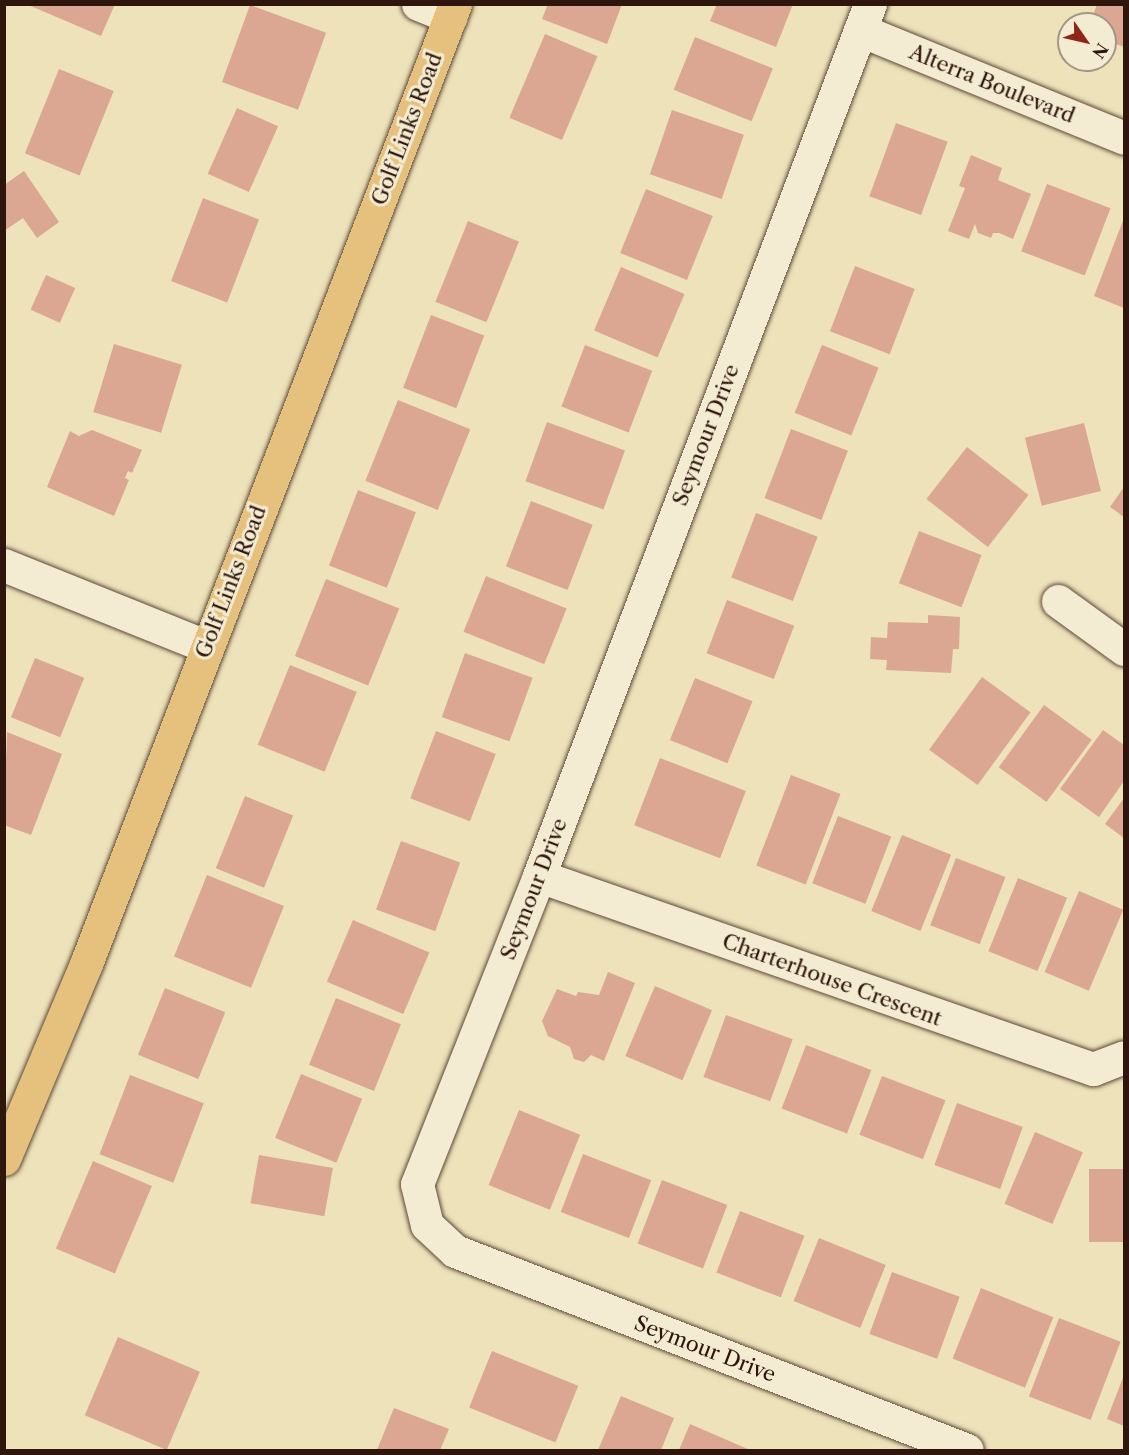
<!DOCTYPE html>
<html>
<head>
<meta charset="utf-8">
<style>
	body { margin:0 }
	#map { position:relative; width:1129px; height:1455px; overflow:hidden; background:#ede2ba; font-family:"Libre Caslon Text",serif }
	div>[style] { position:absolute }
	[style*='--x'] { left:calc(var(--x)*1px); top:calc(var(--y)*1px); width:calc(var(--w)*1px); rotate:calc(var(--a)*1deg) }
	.building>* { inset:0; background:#dba793; transform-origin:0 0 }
	.roads { filter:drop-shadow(0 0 2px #5e4938) drop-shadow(0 0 2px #5e4938) }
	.minor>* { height:33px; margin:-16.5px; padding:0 16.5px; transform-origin:16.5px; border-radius:16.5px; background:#f3ecd2 }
	.major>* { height:33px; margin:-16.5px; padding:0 16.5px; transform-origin:16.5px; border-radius:16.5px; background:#e6c17d }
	span { translate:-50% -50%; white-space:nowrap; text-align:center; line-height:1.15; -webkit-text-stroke:6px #f3ecd2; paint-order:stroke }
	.street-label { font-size:21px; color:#2f160c }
	.frame { position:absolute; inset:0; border:6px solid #2f160c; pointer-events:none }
	.north { position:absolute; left:1057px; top:12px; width:60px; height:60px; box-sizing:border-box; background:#f3ecd2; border:2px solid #a59683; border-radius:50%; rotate:124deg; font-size:16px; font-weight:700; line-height:24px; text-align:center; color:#2f160c }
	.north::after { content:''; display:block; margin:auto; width:21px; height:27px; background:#8f2418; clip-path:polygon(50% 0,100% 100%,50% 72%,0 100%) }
</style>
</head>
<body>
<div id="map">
	<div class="building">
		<i style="clip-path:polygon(26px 4px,115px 4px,101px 36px)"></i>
		<i style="clip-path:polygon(548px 4px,622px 4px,607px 44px,542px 19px)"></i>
		<i style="clip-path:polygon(717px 4px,793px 4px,776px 47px,710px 21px)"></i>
		<i style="clip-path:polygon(1097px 4px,1124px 4px,1124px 47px,1105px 40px,1105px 24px,1090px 24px)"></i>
		<i style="left:250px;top:5px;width:81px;height:82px;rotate:20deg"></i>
		<i style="left:545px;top:34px;width:57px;height:91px;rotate:23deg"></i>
		<i style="left:695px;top:37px;width:84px;height:57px;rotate:22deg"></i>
		<i style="left:59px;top:69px;width:59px;height:91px;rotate:22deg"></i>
		<i style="left:237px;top:108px;width:45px;height:72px;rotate:24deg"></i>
		<i style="left:672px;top:110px;width:76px;height:68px;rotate:19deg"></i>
		<i style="left:896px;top:123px;width:55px;height:78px;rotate:20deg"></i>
		<i style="clip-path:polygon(971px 155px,1002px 168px,998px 180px,1031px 194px,1013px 239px,999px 233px,993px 233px,991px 238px,978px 233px,975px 224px,969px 239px,948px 231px,965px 188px,959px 186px)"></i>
		<i style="clip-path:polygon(24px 171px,59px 222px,37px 238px,23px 218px,4px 231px,4px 185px)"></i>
		<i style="left:1047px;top:184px;width:68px;height:72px;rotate:21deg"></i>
		<i style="left:646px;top:189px;width:72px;height:69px;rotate:22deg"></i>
		<i style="left:203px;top:198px;width:60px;height:89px;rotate:21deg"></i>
		<i style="clip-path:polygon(1124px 218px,1124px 308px,1094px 296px)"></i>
		<i style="left:468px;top:221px;width:55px;height:87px;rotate:22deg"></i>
		<i style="left:855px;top:266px;width:64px;height:70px;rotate:21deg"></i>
		<i style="left:621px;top:267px;width:69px;height:69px;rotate:23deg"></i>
		<i style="left:46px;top:275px;width:32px;height:38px;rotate:24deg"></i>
		<i style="left:431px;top:315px;width:57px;height:78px;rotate:21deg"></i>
		<i style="left:114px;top:344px;width:71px;height:71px;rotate:17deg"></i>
		<i style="left:585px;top:345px;width:72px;height:66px;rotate:21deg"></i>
		<i style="left:822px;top:345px;width:61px;height:73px;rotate:22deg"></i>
		<i style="left:398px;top:400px;width:78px;height:87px;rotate:22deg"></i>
		<i style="left:547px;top:422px;width:83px;height:63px;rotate:20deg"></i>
		<i style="left:1084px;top:423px;width:70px;height:61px;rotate:76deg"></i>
		<i style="left:791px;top:429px;width:61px;height:74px;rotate:21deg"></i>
		<i style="clip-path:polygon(92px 430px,142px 450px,132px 473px,128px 471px,125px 478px,129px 480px,114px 516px,47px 487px,70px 431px,79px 436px)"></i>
		<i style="left:967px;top:447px;width:78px;height:66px;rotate:38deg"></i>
		<i style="clip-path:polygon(1124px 487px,1124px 517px,1110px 507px)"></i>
		<i style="left:358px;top:490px;width:62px;height:81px;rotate:21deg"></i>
		<i style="left:531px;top:501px;width:66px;height:70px;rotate:21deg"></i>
		<i style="left:756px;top:513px;width:66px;height:69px;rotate:21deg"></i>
		<i style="left:919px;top:531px;width:67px;height:56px;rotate:21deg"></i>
		<i style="left:486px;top:576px;width:87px;height:60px;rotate:22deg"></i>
		<i style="left:326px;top:579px;width:79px;height:83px;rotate:22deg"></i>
		<i style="left:727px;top:600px;width:72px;height:57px;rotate:21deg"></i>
		<i style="clip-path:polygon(928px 615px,960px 617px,959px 649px,953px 649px,951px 673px,886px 670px,887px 660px,870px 659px,871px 637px,887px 638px,888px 622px,928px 623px)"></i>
		<i style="left:465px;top:653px;width:72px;height:68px;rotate:20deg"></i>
		<i style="left:35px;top:658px;width:53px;height:64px;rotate:22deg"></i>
		<i style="left:290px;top:665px;width:72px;height:86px;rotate:22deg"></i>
		<i style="left:982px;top:677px;width:60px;height:90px;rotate:36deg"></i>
		<i style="left:695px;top:678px;width:62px;height:67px;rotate:22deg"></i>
		<i style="left:1044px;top:705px;width:59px;height:77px;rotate:36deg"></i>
		<i style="clip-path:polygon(1103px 730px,1124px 745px,1124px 781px,1099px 817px,1060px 789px)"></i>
		<i style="left:436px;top:731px;width:64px;height:72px;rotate:21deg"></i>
		<i style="clip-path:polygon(7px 732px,62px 754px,31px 835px,4px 825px)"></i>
		<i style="left:660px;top:758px;width:92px;height:72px;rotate:21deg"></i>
		<i style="left:791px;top:775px;width:53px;height:97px;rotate:21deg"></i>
		<i style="left:245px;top:796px;width:52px;height:78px;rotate:22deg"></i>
		<i style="clip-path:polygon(1124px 798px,1124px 838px,1105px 824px)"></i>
		<i style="left:838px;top:816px;width:57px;height:72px;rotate:21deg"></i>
		<i style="left:902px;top:835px;width:53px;height:82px;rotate:22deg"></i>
		<i style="left:401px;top:841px;width:63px;height:73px;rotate:20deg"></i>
		<i style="left:956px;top:858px;width:53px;height:72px;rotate:21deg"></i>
		<i style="left:207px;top:875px;width:83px;height:88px;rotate:22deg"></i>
		<i style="left:1018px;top:878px;width:53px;height:79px;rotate:22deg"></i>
		<i style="left:1079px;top:891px;width:48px;height:88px;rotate:23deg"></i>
		<i style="left:353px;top:920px;width:83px;height:67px;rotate:23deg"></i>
		<i style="clip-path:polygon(608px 972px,635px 983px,604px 1061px,591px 1055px,584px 1062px,574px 1059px,570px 1047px,548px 1036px,542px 1021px,557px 989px,576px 996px,578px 992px,599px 995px)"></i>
		<i style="left:655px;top:986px;width:62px;height:76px;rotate:23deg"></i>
		<i style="left:165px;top:988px;width:65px;height:72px;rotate:22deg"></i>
		<i style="left:336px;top:998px;width:70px;height:72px;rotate:22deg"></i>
		<i style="left:726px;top:1015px;width:71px;height:66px;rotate:20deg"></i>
		<i style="left:806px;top:1045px;width:70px;height:68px;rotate:21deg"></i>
		<i style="left:301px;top:1074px;width:66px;height:69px;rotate:22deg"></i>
		<i style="left:130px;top:1075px;width:79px;height:85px;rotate:21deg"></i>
		<i style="left:882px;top:1076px;width:68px;height:63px;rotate:21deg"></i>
		<i style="left:957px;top:1103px;width:70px;height:66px;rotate:20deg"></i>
		<i style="left:519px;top:1110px;width:66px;height:81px;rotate:22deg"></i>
		<i style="left:1035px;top:1132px;width:52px;height:78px;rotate:23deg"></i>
		<i style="left:583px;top:1154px;width:73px;height:62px;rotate:21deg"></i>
		<i style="left:259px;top:1155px;width:75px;height:49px;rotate:10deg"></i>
		<i style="left:93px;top:1161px;width:64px;height:95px;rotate:23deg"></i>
		<i style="left:1089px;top:1169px;width:35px;height:73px"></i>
		<i style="left:662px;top:1180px;width:70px;height:68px;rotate:21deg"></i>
		<i style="left:740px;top:1211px;width:69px;height:66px;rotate:21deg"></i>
		<i style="left:819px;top:1238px;width:72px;height:68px;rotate:22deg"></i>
		<i style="left:892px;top:1272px;width:72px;height:66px;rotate:20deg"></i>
		<i style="left:981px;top:1288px;width:78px;height:76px;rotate:22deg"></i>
		<i style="left:1059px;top:1318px;width:66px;height:84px;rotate:21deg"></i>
		<i style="left:118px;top:1337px;width:89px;height:85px;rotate:23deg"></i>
		<i style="left:492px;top:1351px;width:93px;height:61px;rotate:22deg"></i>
		<i style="clip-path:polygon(1124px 1375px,1124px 1426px,1107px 1419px)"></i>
		<i style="clip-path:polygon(621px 1396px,674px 1418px,661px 1450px,598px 1450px)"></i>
		<i style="clip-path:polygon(394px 1408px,449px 1429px,440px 1450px,377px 1450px)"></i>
		<i style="clip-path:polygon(690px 1424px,750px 1450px,679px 1450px)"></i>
	</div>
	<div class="roads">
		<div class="minor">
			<i style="--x:418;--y:4;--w:35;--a:22"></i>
			<i style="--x:870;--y:4;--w:933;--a:110.79"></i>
			<i style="--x:539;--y:876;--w:331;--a:111.6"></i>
			<i style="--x:417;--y:1184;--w:42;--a:76.3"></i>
			<i style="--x:427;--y:1225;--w:38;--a:43"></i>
			<i style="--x:455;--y:1251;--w:549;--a:21.24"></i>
			<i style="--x:860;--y:30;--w:285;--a:22.2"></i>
			<i style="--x:4;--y:565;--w:218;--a:21.9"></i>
			<i style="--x:1058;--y:601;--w:82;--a:36"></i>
			<i style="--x:539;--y:876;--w:587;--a:19.21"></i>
			<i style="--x:1093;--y:1069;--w:33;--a:-21"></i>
		</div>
		<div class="major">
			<i style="--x:4;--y:1159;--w:212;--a:-67.2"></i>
			<i style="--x:86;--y:964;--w:1028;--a:-68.97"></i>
		</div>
	</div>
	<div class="street-label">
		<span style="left:992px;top:84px;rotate:22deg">Alterra Boulevard</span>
		<span style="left:407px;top:129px;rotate:-69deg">Golf Links Road</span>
		<span style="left:706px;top:435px;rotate:-69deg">Seymour Drive</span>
		<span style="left:231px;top:582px;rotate:-69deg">Golf Links Road</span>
		<span style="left:534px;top:889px;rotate:-69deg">Seymour Drive</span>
		<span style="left:832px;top:980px;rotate:20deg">Charterhouse Crescent</span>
		<span style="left:705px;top:1349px;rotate:21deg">Seymour Drive</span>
	</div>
	<div class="frame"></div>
	<div class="north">N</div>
</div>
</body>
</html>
